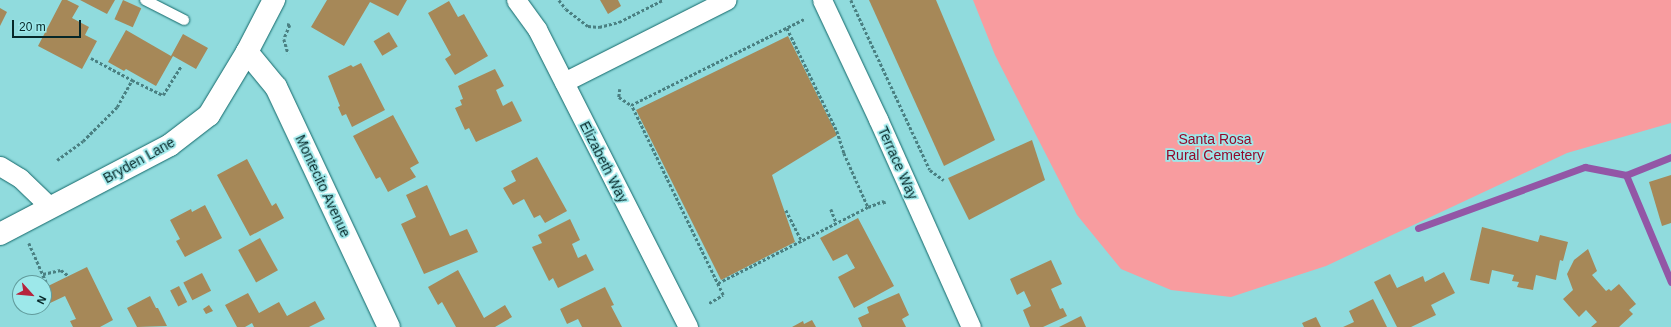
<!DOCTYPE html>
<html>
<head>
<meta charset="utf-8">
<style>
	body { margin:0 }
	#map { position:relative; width:1671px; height:327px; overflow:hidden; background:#90dbdd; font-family:Helvetica,sans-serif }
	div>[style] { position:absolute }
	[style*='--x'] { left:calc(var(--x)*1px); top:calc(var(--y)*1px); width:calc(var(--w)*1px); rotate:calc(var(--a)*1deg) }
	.green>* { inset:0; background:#f89c9f }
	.stream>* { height:7px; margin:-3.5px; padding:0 3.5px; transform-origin:3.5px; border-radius:3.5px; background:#9356a6 }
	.building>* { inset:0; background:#a68858; transform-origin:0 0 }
	.path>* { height:2.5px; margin-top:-1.25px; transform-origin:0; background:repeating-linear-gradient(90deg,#4a8082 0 3px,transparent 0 5px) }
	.roads { filter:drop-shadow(0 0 1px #126769) drop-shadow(0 0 1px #126769) }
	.service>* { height:10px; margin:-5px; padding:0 5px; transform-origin:5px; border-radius:5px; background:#fff }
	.minor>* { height:19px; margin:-9.5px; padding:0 9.5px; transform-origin:9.5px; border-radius:9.5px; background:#fff }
	.tertiary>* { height:22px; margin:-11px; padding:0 11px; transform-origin:11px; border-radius:11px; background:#fff }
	span { translate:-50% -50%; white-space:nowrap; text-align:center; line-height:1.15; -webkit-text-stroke:3.5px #9de8ea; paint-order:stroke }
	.park-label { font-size:14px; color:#94092a }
	.street-label { font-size:14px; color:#062728 }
	.north { position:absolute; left:12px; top:275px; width:40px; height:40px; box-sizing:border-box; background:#9de8ea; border:1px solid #619b9c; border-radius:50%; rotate:117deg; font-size:11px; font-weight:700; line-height:16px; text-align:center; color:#062728 }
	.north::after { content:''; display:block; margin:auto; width:14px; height:18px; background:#b6243d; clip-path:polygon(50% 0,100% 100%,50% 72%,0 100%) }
	.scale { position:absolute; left:12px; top:20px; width:69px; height:18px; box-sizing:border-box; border:2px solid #062728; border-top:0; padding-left:5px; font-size:12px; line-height:14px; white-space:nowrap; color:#062728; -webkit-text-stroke:3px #9de8ea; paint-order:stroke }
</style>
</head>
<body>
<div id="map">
	<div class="green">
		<i style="clip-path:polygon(973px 0,1671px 0,1671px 123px,1567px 153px,1326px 266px,1231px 297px,1171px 290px,1121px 269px,1077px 215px,995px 55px)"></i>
	</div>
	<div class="stream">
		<i style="--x:1626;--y:175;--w:116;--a:67.2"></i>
		<i style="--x:1626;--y:175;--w:48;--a:-21.8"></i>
		<i style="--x:1418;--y:228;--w:178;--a:-20.1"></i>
		<i style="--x:1585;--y:167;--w:42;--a:11"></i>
	</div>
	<div class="building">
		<i style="clip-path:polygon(62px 0,67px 0,79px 6px,72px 18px,89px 27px,85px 35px,97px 41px,82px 69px,38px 46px)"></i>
		<i style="clip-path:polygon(80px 0,115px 0,107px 14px)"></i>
		<i style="left:123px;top:0;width:20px;height:21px;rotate:24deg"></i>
		<i style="clip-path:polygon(327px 0,407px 0,398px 16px,370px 2px,344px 46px,311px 27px)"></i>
		<i style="clip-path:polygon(600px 0,618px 0,621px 6px,608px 14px)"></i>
		<i style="clip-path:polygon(869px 0,936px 0,995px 140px,944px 166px)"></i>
		<i style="clip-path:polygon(449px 1px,458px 17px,464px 14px,488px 56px,455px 75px,445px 59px,451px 55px,428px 13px)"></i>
		<i style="clip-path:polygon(0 8px,7px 12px,0 26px)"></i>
		<i style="clip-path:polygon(126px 30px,171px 56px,183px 34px,208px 48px,196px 69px,173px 56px,156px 86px,126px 69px,124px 71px,108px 62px)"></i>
		<i style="left:389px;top:32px;width:17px;height:18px;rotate:59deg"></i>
		<i style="clip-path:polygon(788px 36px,837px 135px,772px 175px,795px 242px,721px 280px,636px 110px)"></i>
		<i style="clip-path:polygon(361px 63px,385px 110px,352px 127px,346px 114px,342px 116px,338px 107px,340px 106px,328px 76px,351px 65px,353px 67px)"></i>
		<i style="clip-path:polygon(495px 69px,504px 86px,496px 90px,503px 106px,512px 101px,522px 121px,476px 142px,469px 128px,465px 130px,455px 108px,462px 105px,460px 100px,463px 99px,458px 86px)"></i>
		<i style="clip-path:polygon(393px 115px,419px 163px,410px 168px,416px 177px,388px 192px,380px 177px,376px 179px,353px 136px)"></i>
		<i style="clip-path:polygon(1032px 140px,1045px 180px,969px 220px,948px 178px)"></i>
		<i style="clip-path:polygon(537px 157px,567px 211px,545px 223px,540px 215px,534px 218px,524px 199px,513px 205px,503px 188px,516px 181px,511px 171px)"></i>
		<i style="clip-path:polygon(247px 159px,272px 206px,276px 203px,284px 218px,250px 236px,217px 175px)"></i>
		<i style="clip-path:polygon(1671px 175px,1671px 223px,1662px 226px,1649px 182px)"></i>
		<i style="clip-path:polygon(427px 185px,450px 236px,467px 229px,478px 252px,424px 274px,401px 224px,416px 217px,406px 195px)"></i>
		<i style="clip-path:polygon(205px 205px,222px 238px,185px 257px,176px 241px,180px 239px,170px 220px,191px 209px,192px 212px)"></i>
		<i style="clip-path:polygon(858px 218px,894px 286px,854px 308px,838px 277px,855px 268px,847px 254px,833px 261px,820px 238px)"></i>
		<i style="clip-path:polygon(570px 219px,580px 240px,572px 244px,578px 258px,586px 254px,594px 270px,558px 288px,553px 278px,549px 281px,532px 247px,542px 243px,538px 235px)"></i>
		<i style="clip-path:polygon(1482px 227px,1538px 242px,1540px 235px,1568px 242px,1563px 261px,1560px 260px,1556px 280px,1536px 275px,1533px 290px,1517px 287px,1519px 282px,1512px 281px,1514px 275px,1492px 270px,1489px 284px,1470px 280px)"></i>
		<i style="left:260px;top:238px;width:37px;height:25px;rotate:61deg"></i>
		<i style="clip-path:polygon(1588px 249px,1597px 271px,1592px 275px,1606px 291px,1609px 289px,1611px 291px,1619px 284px,1636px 304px,1629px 310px,1633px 314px,1619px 327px,1591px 327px,1597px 322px,1586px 310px,1579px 317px,1563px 299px,1573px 290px,1567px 274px,1574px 260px)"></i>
		<i style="clip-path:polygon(1051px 260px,1062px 284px,1051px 289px,1060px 309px,1063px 308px,1067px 316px,1043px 327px,1030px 327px,1023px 310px,1031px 306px,1024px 291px,1017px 295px,1010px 279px)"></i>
		<i style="clip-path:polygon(87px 267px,113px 320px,100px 327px,73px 327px,70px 321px,76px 319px,65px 296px,48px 304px,44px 296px,44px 288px)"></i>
		<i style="clip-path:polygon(458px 270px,484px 318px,505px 305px,512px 317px,495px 327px,456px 327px,442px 302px,438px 305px,428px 287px)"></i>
		<i style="clip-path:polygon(1444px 272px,1455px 293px,1431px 305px,1436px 315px,1411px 327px,1397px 327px,1374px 282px,1390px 274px,1397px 288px,1423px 276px,1425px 282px)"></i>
		<i style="left:202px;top:273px;width:20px;height:21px;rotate:63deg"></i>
		<i style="left:179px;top:286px;width:18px;height:10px;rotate:63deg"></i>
		<i style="clip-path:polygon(605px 287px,614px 305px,611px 306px,622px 327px,582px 327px,578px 319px,567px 324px,560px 309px)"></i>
		<i style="clip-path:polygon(248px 293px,259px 313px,279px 302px,287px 316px,315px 301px,325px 319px,309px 327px,254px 327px,252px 323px,245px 327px,237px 327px,225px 305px)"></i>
		<i style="clip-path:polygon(899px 293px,909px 315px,902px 319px,906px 327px,862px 327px,858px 318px,869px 313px,867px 307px)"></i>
		<i style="clip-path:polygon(150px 296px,156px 308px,158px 308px,167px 326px,137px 327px,127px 308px)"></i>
		<i style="clip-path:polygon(1373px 299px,1387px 327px,1343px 327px,1354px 322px,1349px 311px)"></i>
		<i style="clip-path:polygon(209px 305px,213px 311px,206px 314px,203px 309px)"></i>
		<i style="clip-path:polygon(1081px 316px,1086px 327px,1059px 327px)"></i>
		<i style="clip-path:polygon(1316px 317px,1321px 327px,1304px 327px,1302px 323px)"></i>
		<i style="clip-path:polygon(812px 320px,816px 327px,792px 327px,803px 321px,804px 324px)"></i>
	</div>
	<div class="path">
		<i style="--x:559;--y:0;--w:11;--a:52"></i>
		<i style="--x:566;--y:9;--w:28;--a:38"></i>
		<i style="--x:588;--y:26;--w:11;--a:5"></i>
		<i style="--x:599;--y:27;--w:21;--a:-14"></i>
		<i style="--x:619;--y:22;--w:49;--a:-26.6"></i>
		<i style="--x:851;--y:0;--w:187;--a:65.1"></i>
		<i style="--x:930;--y:170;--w:17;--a:36"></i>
		<i style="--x:287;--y:24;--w:3;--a:18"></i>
		<i style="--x:290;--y:25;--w:15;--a:113"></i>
		<i style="--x:284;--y:39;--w:15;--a:74"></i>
		<i style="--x:787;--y:28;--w:114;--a:64.1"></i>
		<i style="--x:837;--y:131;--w:23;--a:72"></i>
		<i style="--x:844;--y:153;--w:59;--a:66"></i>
		<i style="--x:868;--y:207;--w:17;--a:-21"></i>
		<i style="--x:884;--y:201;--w:3;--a:72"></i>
		<i style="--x:91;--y:58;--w:47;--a:28.2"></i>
		<i style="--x:620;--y:89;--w:8;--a:97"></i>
		<i style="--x:619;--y:97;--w:14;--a:34"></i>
		<i style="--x:57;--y:160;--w:32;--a:-36"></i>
		<i style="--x:83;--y:141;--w:48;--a:-45"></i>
		<i style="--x:117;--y:107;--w:31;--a:-61"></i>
		<i style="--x:132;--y:80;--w:34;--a:26"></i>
		<i style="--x:163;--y:95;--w:34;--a:-58"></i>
		<i style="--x:831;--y:209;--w:14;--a:69"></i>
		<i style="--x:786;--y:210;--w:34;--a:63"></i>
		<i style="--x:29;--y:243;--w:47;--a:66.2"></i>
		<i style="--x:43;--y:274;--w:18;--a:-13"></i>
		<i style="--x:61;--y:270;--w:10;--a:37"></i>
		<i style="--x:718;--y:283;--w:168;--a:-26.9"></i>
		<i style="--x:709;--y:303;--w:16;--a:-30"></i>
		<i style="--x:723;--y:295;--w:211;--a:-115.8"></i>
		<i style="--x:631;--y:105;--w:193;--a:-26.4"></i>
	</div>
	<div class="roads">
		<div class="service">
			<i style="--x:145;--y:0;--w:44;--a:27.1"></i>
		</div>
		<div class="minor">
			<i style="--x:516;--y:0;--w:36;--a:54"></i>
			<i style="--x:537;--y:29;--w:334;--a:63.1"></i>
			<i style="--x:822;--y:0;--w:132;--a:64.8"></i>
			<i style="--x:878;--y:119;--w:228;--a:65.9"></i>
			<i style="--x:564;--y:82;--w:182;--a:-26.8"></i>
			<i style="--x:0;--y:166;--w:23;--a:31"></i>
			<i style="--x:20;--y:178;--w:42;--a:44"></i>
		</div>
		<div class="tertiary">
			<i style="--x:247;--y:52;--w:45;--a:50.4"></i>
			<i style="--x:276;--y:87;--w:265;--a:64.8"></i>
			<i style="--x:0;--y:234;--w:192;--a:-27.6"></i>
			<i style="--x:170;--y:145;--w:49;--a:-37.6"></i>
			<i style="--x:209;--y:115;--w:74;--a:-58.9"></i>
			<i style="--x:247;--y:52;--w:59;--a:-62.6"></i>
		</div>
	</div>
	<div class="park-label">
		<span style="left:1215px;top:147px">Santa Rosa<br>Rural Cemetery</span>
	</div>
	<div class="street-label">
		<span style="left:139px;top:160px;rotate:-29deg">Bryden Lane</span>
		<span style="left:604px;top:162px;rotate:63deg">Elizabeth Way</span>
		<span style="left:898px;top:163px;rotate:66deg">Terrace Way</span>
		<span style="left:323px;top:186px;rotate:65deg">Montecito Avenue</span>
	</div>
	<div class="north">N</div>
	<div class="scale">20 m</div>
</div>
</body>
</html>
